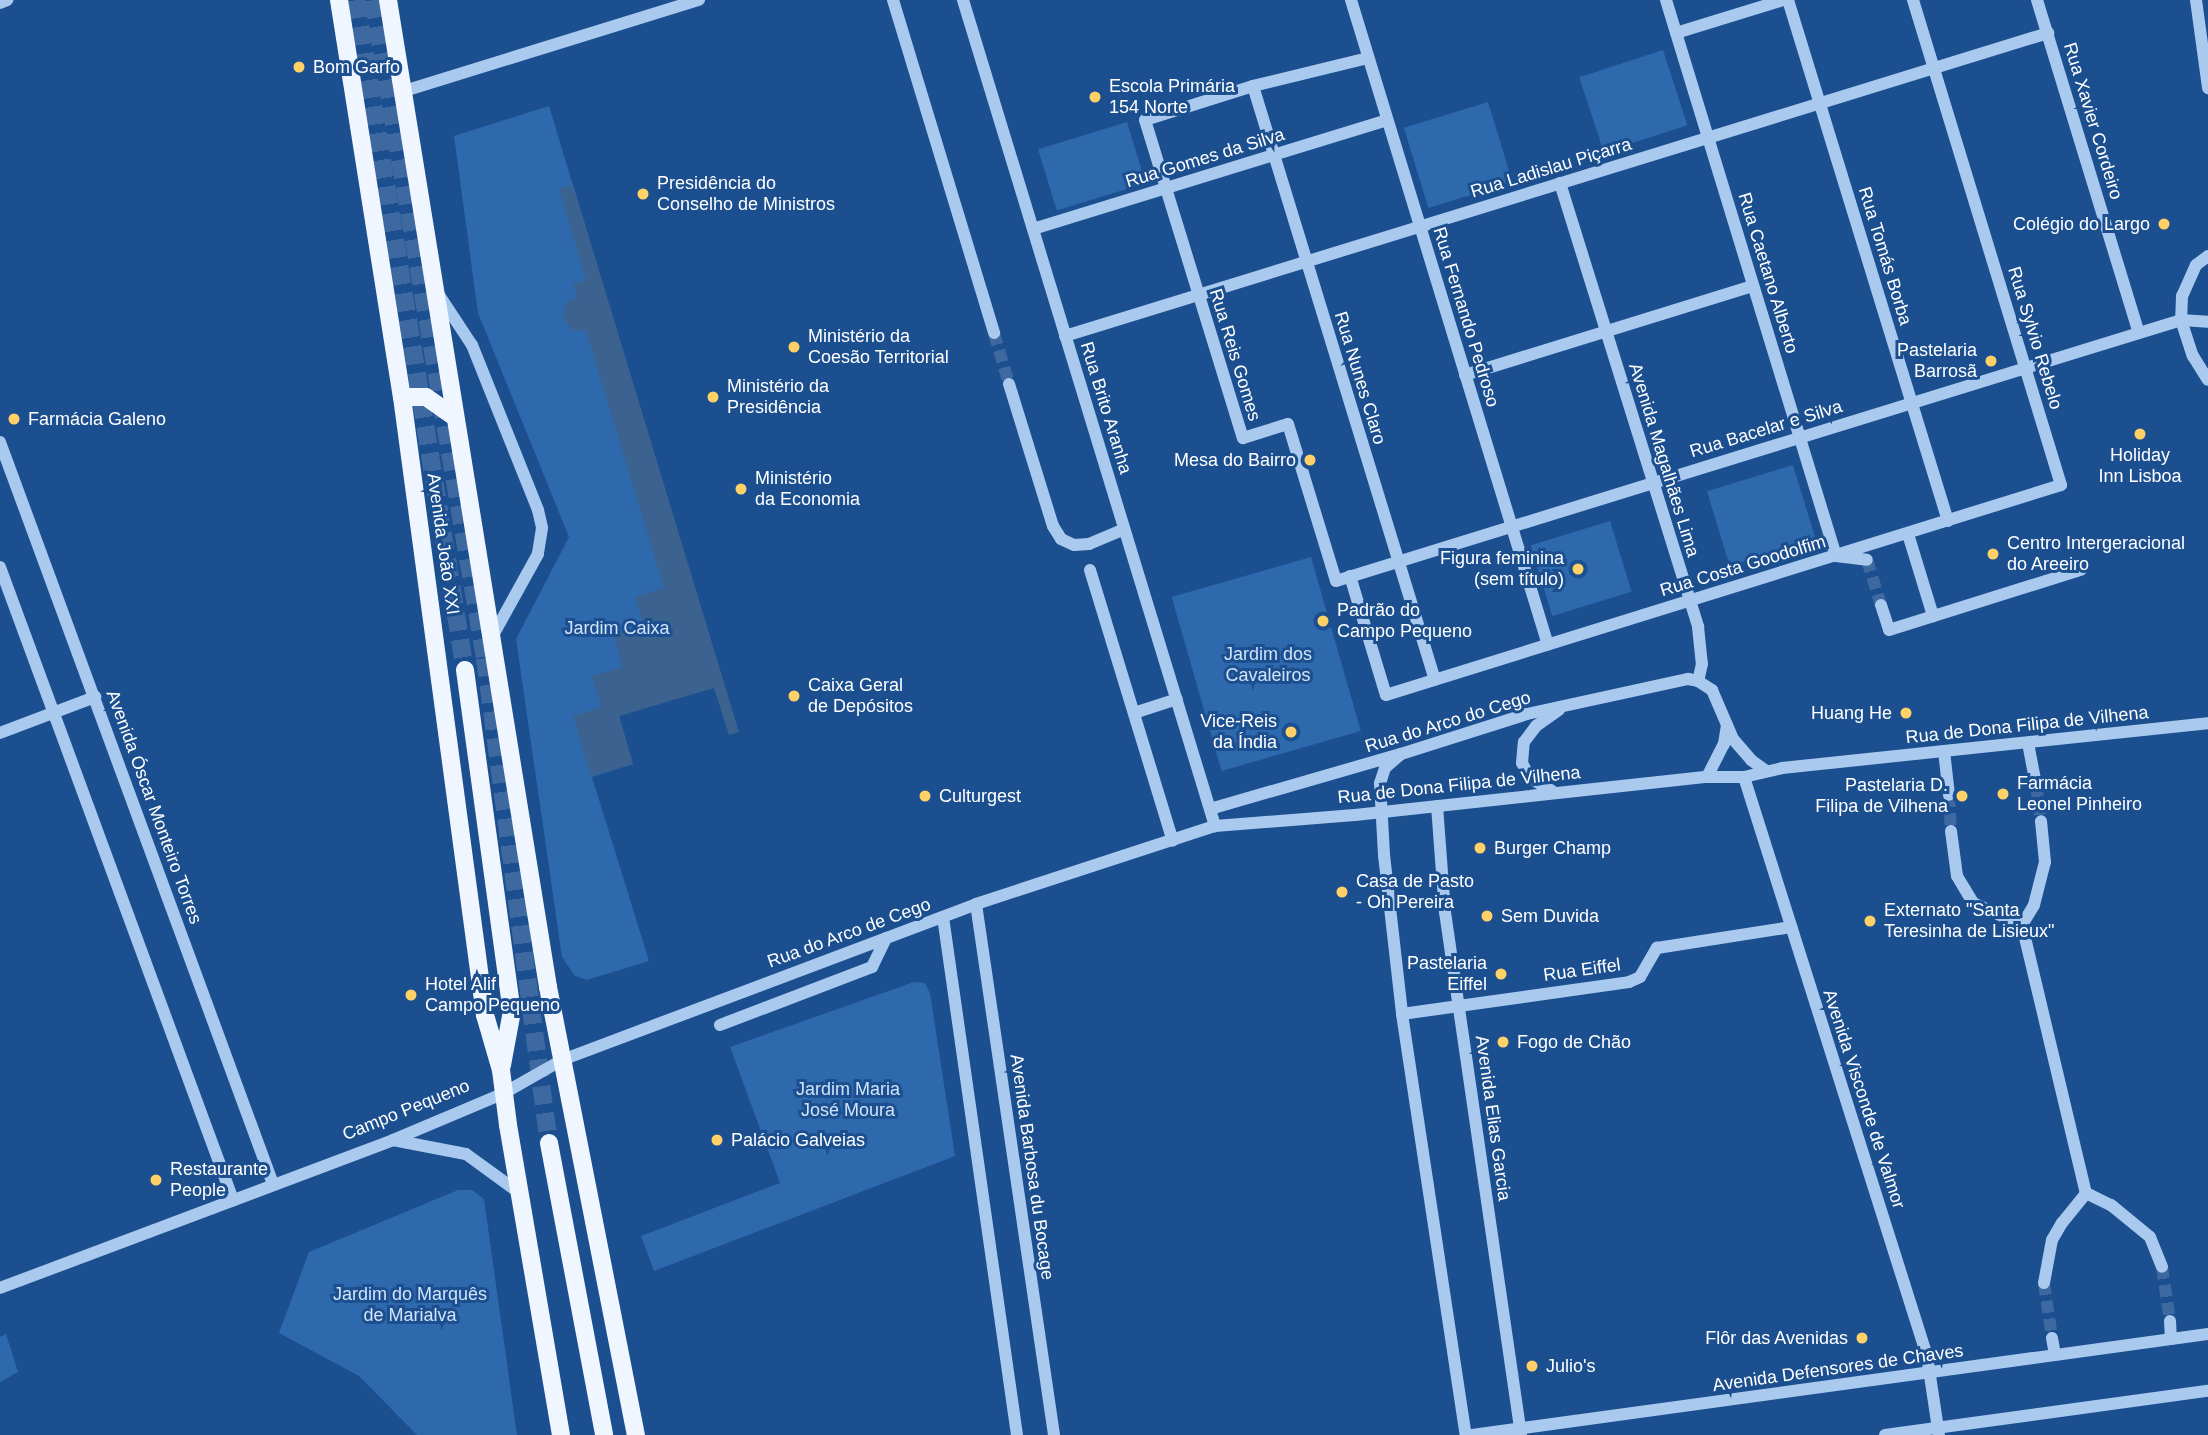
<!DOCTYPE html>
<html>
<head>
<meta charset="utf-8">
<style>
	body { margin:0 }
	#map { position:relative; width:2208px; height:1435px; overflow:hidden; background:#1b4f8f; font-family:Arial,sans-serif }
	div>[style] { position:absolute }
	[style*='--x'] { left:calc(var(--x)*1px); top:calc(var(--y)*1px); width:calc(var(--w)*1px); rotate:calc(var(--a)*1deg) }
	.green>* { inset:0; background:#2e69ad; transform-origin:0 0 }
	.water>* { inset:0; background:#3c6290 }
	.minor-tunnel>* { height:12px; margin-top:-6px; transform-origin:0; background:repeating-linear-gradient(90deg,#3d69a0 0 12px,transparent 0 18px) }
	.major-tunnel>* { height:18px; margin-top:-9px; transform-origin:0; background:repeating-linear-gradient(90deg,#3d69a0 0 18px,transparent 0 27px) }
	.minor>* { height:12px; margin:-6px; padding:0 6px; transform-origin:6px; border-radius:6px; background:#a9c9ee }
	.major>* { height:18px; margin:-9px; padding:0 9px; transform-origin:9px; border-radius:9px; background:#f0f6ff }
	.dots>* { width:19px; height:19px; translate:-50% -50%; box-sizing:border-box; border:4px solid #1b4f8f; border-radius:50% }
	span { translate:-50% -50%; white-space:nowrap; text-align:center; line-height:1.15; -webkit-text-stroke:6px #1b4f8f; paint-order:stroke }
	.poi-label { font-size:18px; color:#fff }
	.left { translate:0 -50%; text-align:left }
	.right { translate:-100% -50%; text-align:right }
	.street-label { font-size:18px; color:#fff }
	.park-label { font-size:18px; color:#cfe3fa }
</style>
</head>
<body>
<div id="map">
	<div class="green">
		<i style="left:1663px;top:50px;width:79px;height:88px;rotate:72deg"></i>
		<i style="left:1488px;top:102px;width:84px;height:88px;rotate:73deg"></i>
		<i style="clip-path:polygon(549px 106px,724px 684px,619px 716px,633px 764px,592px 777px,649px 961px,587px 980px,575px 976px,562px 957px,516px 639px,569px 537px,478px 313px,454px 136px)"></i>
		<i style="left:1127px;top:122px;width:64px;height:93px;rotate:73deg"></i>
		<i style="left:1793px;top:465px;width:78px;height:90px;rotate:73deg"></i>
		<i style="left:1610px;top:521px;width:74px;height:83px;rotate:73deg"></i>
		<i style="left:1311px;top:557px;width:181px;height:145px;rotate:74deg"></i>
		<i style="clip-path:polygon(914px 982px,925px 983px,930px 993px,955px 1156px,654px 1271px,641px 1236px,780px 1183px,730px 1047px)"></i>
		<i style="clip-path:polygon(458px 1190px,472px 1190px,484px 1199px,517px 1435px,417px 1435px,359px 1376px,279px 1333px,309px 1252px)"></i>
		<i style="clip-path:polygon(6px 1334px,18px 1372px,0 1382px,0 1337px)"></i>
	</div>
	<div class="water">
		<i style="clip-path:polygon(573px 185px,739px 732px,729px 735px,714px 688px,619px 716px,633px 764px,591px 776px,573px 716px,601px 707px,592px 676px,622px 667px,614px 636px,644px 627px,635px 597px,664px 588px,586px 331px,572px 330px,563px 317px,566px 303px,577px 297px,573px 284px,586px 280px,559px 189px)"></i>
	</div>
	<div class="minor-tunnel">
		<i style="--x:994;--y:333;--w:53;--a:73.6"></i>
		<i style="--x:1867;--y:560;--w:47;--a:72.7"></i>
		<i style="--x:2036;--y:785;--w:36;--a:82"></i>
		<i style="--x:1949;--y:795;--w:36;--a:87"></i>
		<i style="--x:2162;--y:1267;--w:55;--a:81.6"></i>
		<i style="--x:2044;--y:1283;--w:56;--a:81.7"></i>
	</div>
	<div class="major-tunnel">
		<i style="--x:356;--y:0;--w:679;--a:80.76"></i>
		<i style="--x:373;--y:0;--w:667;--a:80.34"></i>
		<i style="--x:485;--y:658;--w:489;--a:82.5"></i>
	</div>
	<div class="minor">
		<i style="--x:893;--y:0;--w:348;--a:73.1"></i>
		<i style="--x:963;--y:0;--w:864;--a:73.03"></i>
		<i style="--x:1351;--y:0;--w:674;--a:73.02"></i>
		<i style="--x:1666;--y:0;--w:581;--a:73"></i>
		<i style="--x:1836;--y:556;--w:31;--a:7"></i>
		<i style="--x:1788;--y:0;--w:545;--a:72.93"></i>
		<i style="--x:2037;--y:0;--w:348;--a:73"></i>
		<i style="--x:2196;--y:0;--w:89;--a:82.2"></i>
		<i style="--x:0;--y:3;--w:8;--a:-23"></i>
		<i style="--x:1676;--y:33;--w:112;--a:-17.1"></i>
		<i style="--x:1368;--y:58;--w:118;--a:166.3"></i>
		<i style="--x:1253;--y:86;--w:113;--a:162.5"></i>
		<i style="--x:1145;--y:120;--w:333;--a:72.9"></i>
		<i style="--x:1243;--y:438;--w:47;--a:-17.3"></i>
		<i style="--x:1288;--y:424;--w:164;--a:73"></i>
		<i style="--x:1336;--y:581;--w:884;--a:-17.16"></i>
		<i style="--x:2181;--y:320;--w:27;--a:4"></i>
		<i style="--x:1253;--y:86;--w:621;--a:72.97"></i>
		<i style="--x:401;--y:92;--w:312;--a:-17.2"></i>
		<i style="--x:1560;--y:183;--w:465;--a:72.7"></i>
		<i style="--x:1698;--y:627;--w:37;--a:84"></i>
		<i style="--x:1702;--y:664;--w:17;--a:103"></i>
		<i style="--x:1033;--y:229;--w:370;--a:-17.1"></i>
		<i style="--x:2208;--y:256;--w:15;--a:143"></i>
		<i style="--x:2196;--y:265;--w:34;--a:114"></i>
		<i style="--x:2182;--y:296;--w:24;--a:92"></i>
		<i style="--x:2181;--y:320;--w:38;--a:72"></i>
		<i style="--x:2193;--y:356;--w:28;--a:58"></i>
		<i style="--x:437;--y:292;--w:64;--a:56.6"></i>
		<i style="--x:472;--y:345;--w:178;--a:68.2"></i>
		<i style="--x:538;--y:510;--w:18;--a:77"></i>
		<i style="--x:542;--y:528;--w:26;--a:99"></i>
		<i style="--x:538;--y:554;--w:95;--a:119"></i>
		<i style="--x:1065;--y:336;--w:1029;--a:-17.13"></i>
		<i style="--x:1465;--y:375;--w:301;--a:-17.2"></i>
		<i style="--x:1009;--y:384;--w:149;--a:72.8"></i>
		<i style="--x:1053;--y:526;--w:15;--a:58"></i>
		<i style="--x:1061;--y:539;--w:14;--a:25"></i>
		<i style="--x:1074;--y:545;--w:15;--a:-4"></i>
		<i style="--x:1089;--y:544;--w:38;--a:-23"></i>
		<i style="--x:0;--y:442;--w:791;--a:69.8"></i>
		<i style="--x:1908;--y:534;--w:86;--a:73"></i>
		<i style="--x:0;--y:567;--w:675;--a:69.79"></i>
		<i style="--x:1090;--y:570;--w:283;--a:73"></i>
		<i style="--x:1350;--y:576;--w:124;--a:73.2"></i>
		<i style="--x:1386;--y:695;--w:707;--a:-17.28"></i>
		<i style="--x:2061;--y:485;--w:507;--a:-106.97"></i>
		<i style="--x:1881;--y:605;--w:26;--a:72"></i>
		<i style="--x:1889;--y:630;--w:201;--a:-17.4"></i>
		<i style="--x:1134;--y:713;--w:45;--a:-18"></i>
		<i style="--x:0;--y:733;--w:102;--a:-20.8"></i>
		<i style="--x:2028;--y:743;--w:43;--a:79.2"></i>
		<i style="--x:1944;--y:751;--w:44;--a:83.5"></i>
		<i style="--x:1401;--y:754;--w:21;--a:139"></i>
		<i style="--x:1385;--y:768;--w:16;--a:108"></i>
		<i style="--x:1380;--y:783;--w:72;--a:86.8"></i>
		<i style="--x:1384;--y:855;--w:160;--a:83.5"></i>
		<i style="--x:1402;--y:1014;--w:426;--a:81.4"></i>
		<i style="--x:1707;--y:777;--w:37;--a:-63"></i>
		<i style="--x:1724;--y:744;--w:19;--a:-81"></i>
		<i style="--x:1744;--y:777;--w:607;--a:72.46"></i>
		<i style="--x:1927;--y:1356;--w:80;--a:81.4"></i>
		<i style="--x:1552;--y:791;--w:26;--a:-149"></i>
		<i style="--x:1530;--y:778;--w:17;--a:-118"></i>
		<i style="--x:1522;--y:763;--w:21;--a:-85"></i>
		<i style="--x:1524;--y:742;--w:20;--a:-53"></i>
		<i style="--x:1536;--y:726;--w:28;--a:-35"></i>
		<i style="--x:1437;--y:806;--w:106;--a:85.7"></i>
		<i style="--x:1445;--y:912;--w:528;--a:81.73"></i>
		<i style="--x:1210;--y:809;--w:199;--a:-16.1"></i>
		<i style="--x:1401;--y:754;--w:132;--a:-17.6"></i>
		<i style="--x:1527;--y:714;--w:165;--a:-12.3"></i>
		<i style="--x:1688;--y:679;--w:10;--a:11"></i>
		<i style="--x:1698;--y:681;--w:17;--a:33"></i>
		<i style="--x:1712;--y:690;--w:53;--a:66.8"></i>
		<i style="--x:1733;--y:739;--w:28;--a:49"></i>
		<i style="--x:1751;--y:760;--w:19;--a:36"></i>
		<i style="--x:1951;--y:831;--w:45;--a:82.4"></i>
		<i style="--x:1957;--y:876;--w:31;--a:59"></i>
		<i style="--x:1973;--y:903;--w:54;--a:24.2"></i>
		<i style="--x:2022;--y:925;--w:276;--a:76.6"></i>
		<i style="--x:976;--y:904;--w:537;--a:81.64"></i>
		<i style="--x:943;--y:917;--w:523;--a:81.87"></i>
		<i style="--x:2022;--y:925;--w:23;--a:-59"></i>
		<i style="--x:2034;--y:905;--w:44;--a:-75.7"></i>
		<i style="--x:2045;--y:862;--w:41;--a:-95.6"></i>
		<i style="--x:1402;--y:1014;--w:229;--a:-8"></i>
		<i style="--x:1629;--y:982;--w:12;--a:-24"></i>
		<i style="--x:1640;--y:977;--w:34;--a:-60"></i>
		<i style="--x:1657;--y:948;--w:136;--a:-8.9"></i>
		<i style="--x:720;--y:1025;--w:163;--a:-20.9"></i>
		<i style="--x:872;--y:967;--w:32;--a:-64"></i>
		<i style="--x:393;--y:1140;--w:74;--a:10.9"></i>
		<i style="--x:466;--y:1154;--w:68;--a:36"></i>
		<i style="--x:2044;--y:1283;--w:44;--a:-79.5"></i>
		<i style="--x:2052;--y:1240;--w:20;--a:-60"></i>
		<i style="--x:2062;--y:1223;--w:38;--a:-51"></i>
		<i style="--x:2086;--y:1193;--w:28;--a:26"></i>
		<i style="--x:2111;--y:1205;--w:50;--a:39.4"></i>
		<i style="--x:2150;--y:1237;--w:32;--a:68"></i>
		<i style="--x:0;--y:1288;--w:420;--a:-20.6"></i>
		<i style="--x:393;--y:1140;--w:121;--a:-22.9"></i>
		<i style="--x:504;--y:1093;--w:67;--a:-29.6"></i>
		<i style="--x:562;--y:1060;--w:442;--a:-20.6"></i>
		<i style="--x:976;--y:904;--w:251;--a:-18.1"></i>
		<i style="--x:1215;--y:826;--w:140;--a:-4.5"></i>
		<i style="--x:1355;--y:815;--w:354;--a:-6.2"></i>
		<i style="--x:1707;--y:777;--w:37;--a:0"></i>
		<i style="--x:1744;--y:777;--w:39;--a:-13"></i>
		<i style="--x:1782;--y:768;--w:428;--a:-6"></i>
		<i style="--x:2170;--y:1321;--w:18;--a:87"></i>
		<i style="--x:2052;--y:1338;--w:17;--a:80"></i>
		<i style="--x:1472;--y:1435;--w:743;--a:-7.81"></i>
		<i style="--x:1885;--y:1435;--w:326;--a:-7.8"></i>
	</div>
	<div class="major">
		<i style="--x:339;--y:0;--w:402;--a:81"></i>
		<i style="--x:402;--y:397;--w:624;--a:82.35"></i>
		<i style="--x:485;--y:1015;--w:57;--a:73.8"></i>
		<i style="--x:501;--y:1070;--w:55;--a:82.7"></i>
		<i style="--x:508;--y:1125;--w:314;--a:80.3"></i>
		<i style="--x:388;--y:0;--w:1000;--a:80.79"></i>
		<i style="--x:548;--y:987;--w:457;--a:78.9"></i>
		<i style="--x:402;--y:397;--w:24;--a:0"></i>
		<i style="--x:426;--y:397;--w:33;--a:35"></i>
		<i style="--x:465;--y:670;--w:344;--a:82.2"></i>
		<i style="--x:512;--y:1011;--w:55;--a:100.5"></i>
		<i style="--x:549;--y:1143;--w:297;--a:79.3"></i>
	</div>
	<div class="dots">
		<i style="left:299px;top:67px;background:#ffd166"></i>
		<i style="left:1095px;top:97px;background:#ffd166"></i>
		<i style="left:643px;top:194px;background:#ffd166"></i>
		<i style="left:2164px;top:224px;background:#ffd166"></i>
		<i style="left:794px;top:347px;background:#ffd166"></i>
		<i style="left:1991px;top:361px;background:#ffd166"></i>
		<i style="left:713px;top:397px;background:#ffd166"></i>
		<i style="left:14px;top:419px;background:#ffd166"></i>
		<i style="left:2140px;top:434px;background:#ffd166"></i>
		<i style="left:1310px;top:460px;background:#ffd166"></i>
		<i style="left:741px;top:489px;background:#ffd166"></i>
		<i style="left:1993px;top:554px;background:#ffd166"></i>
		<i style="left:1578px;top:569px;background:#ffd166"></i>
		<i style="left:1323px;top:621px;background:#ffd166"></i>
		<i style="left:794px;top:696px;background:#ffd166"></i>
		<i style="left:1906px;top:713px;background:#ffd166"></i>
		<i style="left:1291px;top:732px;background:#ffd166"></i>
		<i style="left:2003px;top:794px;background:#ffd166"></i>
		<i style="left:925px;top:796px;background:#ffd166"></i>
		<i style="left:1962px;top:796px;background:#ffd166"></i>
		<i style="left:1480px;top:848px;background:#ffd166"></i>
		<i style="left:1342px;top:892px;background:#ffd166"></i>
		<i style="left:1487px;top:916px;background:#ffd166"></i>
		<i style="left:1870px;top:921px;background:#ffd166"></i>
		<i style="left:1501px;top:974px;background:#ffd166"></i>
		<i style="left:411px;top:995px;background:#ffd166"></i>
		<i style="left:1503px;top:1042px;background:#ffd166"></i>
		<i style="left:717px;top:1140px;background:#ffd166"></i>
		<i style="left:156px;top:1180px;background:#ffd166"></i>
		<i style="left:1862px;top:1338px;background:#ffd166"></i>
		<i style="left:1532px;top:1366px;background:#ffd166"></i>
	</div>
	<div class="poi-label">
		<span class="left" style="left:313px;top:67px">Bom Garfo</span>
		<span class="left" style="left:1109px;top:97px">Escola Primária<br>154 Norte</span>
		<span class="left" style="left:657px;top:194px">Presidência do<br>Conselho de Ministros</span>
		<span class="right" style="left:2150px;top:224px">Colégio do Largo</span>
		<span class="left" style="left:808px;top:347px">Ministério da<br>Coesão Territorial</span>
		<span class="right" style="left:1977px;top:361px">Pastelaria<br>Barrosã</span>
		<span class="left" style="left:727px;top:397px">Ministério da<br>Presidência</span>
		<span class="left" style="left:28px;top:419px">Farmácia Galeno</span>
		<span style="left:2140px;top:466px">Holiday<br>Inn Lisboa</span>
		<span class="right" style="left:1296px;top:460px">Mesa do Bairro</span>
		<span class="left" style="left:755px;top:489px">Ministério<br>da Economia</span>
		<span class="left" style="left:2007px;top:554px">Centro Intergeracional<br>do Areeiro</span>
		<span class="right" style="left:1564px;top:569px">Figura feminina<br>(sem título)</span>
		<span class="left" style="left:1337px;top:621px">Padrão do<br>Campo Pequeno</span>
		<span class="left" style="left:808px;top:696px">Caixa Geral<br>de Depósitos</span>
		<span class="right" style="left:1892px;top:713px">Huang He</span>
		<span class="right" style="left:1277px;top:732px">Vice-Reis<br>da Índia</span>
		<span class="left" style="left:2017px;top:794px">Farmácia<br>Leonel Pinheiro</span>
		<span class="right" style="left:1948px;top:796px">Pastelaria D.<br>Filipa de Vilhena</span>
		<span class="left" style="left:939px;top:796px">Culturgest</span>
		<span class="left" style="left:1494px;top:848px">Burger Champ</span>
		<span class="left" style="left:1356px;top:892px">Casa de Pasto<br>- Oh Pereira</span>
		<span class="left" style="left:1884px;top:921px">Externato "Santa<br>Teresinha de Lisieux"</span>
		<span class="left" style="left:1501px;top:916px">Sem Duvida</span>
		<span class="right" style="left:1487px;top:974px">Pastelaria<br>Eiffel</span>
		<span class="left" style="left:425px;top:995px">Hotel Alif<br>Campo Pequeno</span>
		<span class="left" style="left:1517px;top:1042px">Fogo de Chão</span>
		<span class="left" style="left:731px;top:1140px">Palácio Galveias</span>
		<span class="left" style="left:170px;top:1180px">Restaurante<br>People</span>
		<span class="right" style="left:1848px;top:1338px">Flôr das Avenidas</span>
		<span class="left" style="left:1546px;top:1366px">Julio's</span>
	</div>
	<div class="street-label">
		<span style="left:2093px;top:121px;rotate:73deg">Rua Xavier Cordeiro</span>
		<span style="left:1205px;top:158px;rotate:-17deg">Rua Gomes da Silva</span>
		<span style="left:1551px;top:168px;rotate:-17deg">Rua Ladislau Piçarra</span>
		<span style="left:1885px;top:256px;rotate:73deg">Rua Tomás Borba</span>
		<span style="left:1768px;top:273px;rotate:73deg">Rua Caetano Alberto</span>
		<span style="left:1466px;top:317px;rotate:73deg">Rua Fernando Pedroso</span>
		<span style="left:2035px;top:338px;rotate:73deg">Rua Sylvio Rebelo</span>
		<span style="left:1235px;top:355px;rotate:73deg">Rua Reis Gomes</span>
		<span style="left:1360px;top:378px;rotate:73deg">Rua Nunes Claro</span>
		<span style="left:1106px;top:408px;rotate:73deg">Rua Brito Aranha</span>
		<span style="left:1766px;top:429px;rotate:-17deg">Rua Bacelar e Silva</span>
		<span style="left:1664px;top:460px;rotate:73deg">Avenida Magalhães Lima</span>
		<span style="left:443px;top:544px;rotate:82deg">Avenida João XXI</span>
		<span style="left:1743px;top:566px;rotate:-17deg">Rua Costa Goodolfim</span>
		<span style="left:1448px;top:722px;rotate:-17deg">Rua do Arco do Cego</span>
		<span style="left:2027px;top:725px;rotate:-6deg">Rua de Dona Filipa de Vilhena</span>
		<span style="left:1459px;top:785px;rotate:-6deg">Rua de Dona Filipa de Vilhena</span>
		<span style="left:154px;top:807px;rotate:70deg">Avenida Óscar Monteiro Torres</span>
		<span style="left:849px;top:933px;rotate:-20deg">Rua do Arco de Cego</span>
		<span style="left:1582px;top:970px;rotate:-8deg">Rua Eiffel</span>
		<span style="left:1864px;top:1099px;rotate:72deg">Avenida Visconde de Valmor</span>
		<span style="left:406px;top:1110px;rotate:-22deg">Campo Pequeno</span>
		<span style="left:1493px;top:1118px;rotate:82deg">Avenida Elias Garcia</span>
		<span style="left:1032px;top:1167px;rotate:82deg">Avenida Barbosa du Bocage</span>
		<span style="left:1838px;top:1368px;rotate:-8deg">Avenida Defensores de Chaves</span>
	</div>
	<div class="park-label">
		<span style="left:617px;top:628px">Jardim Caixa</span>
		<span style="left:1268px;top:665px">Jardim dos<br>Cavaleiros</span>
		<span style="left:848px;top:1100px">Jardim Maria<br>José Moura</span>
		<span style="left:410px;top:1305px">Jardim do Marquês<br>de Marialva</span>
	</div>
</div>
</body>
</html>
